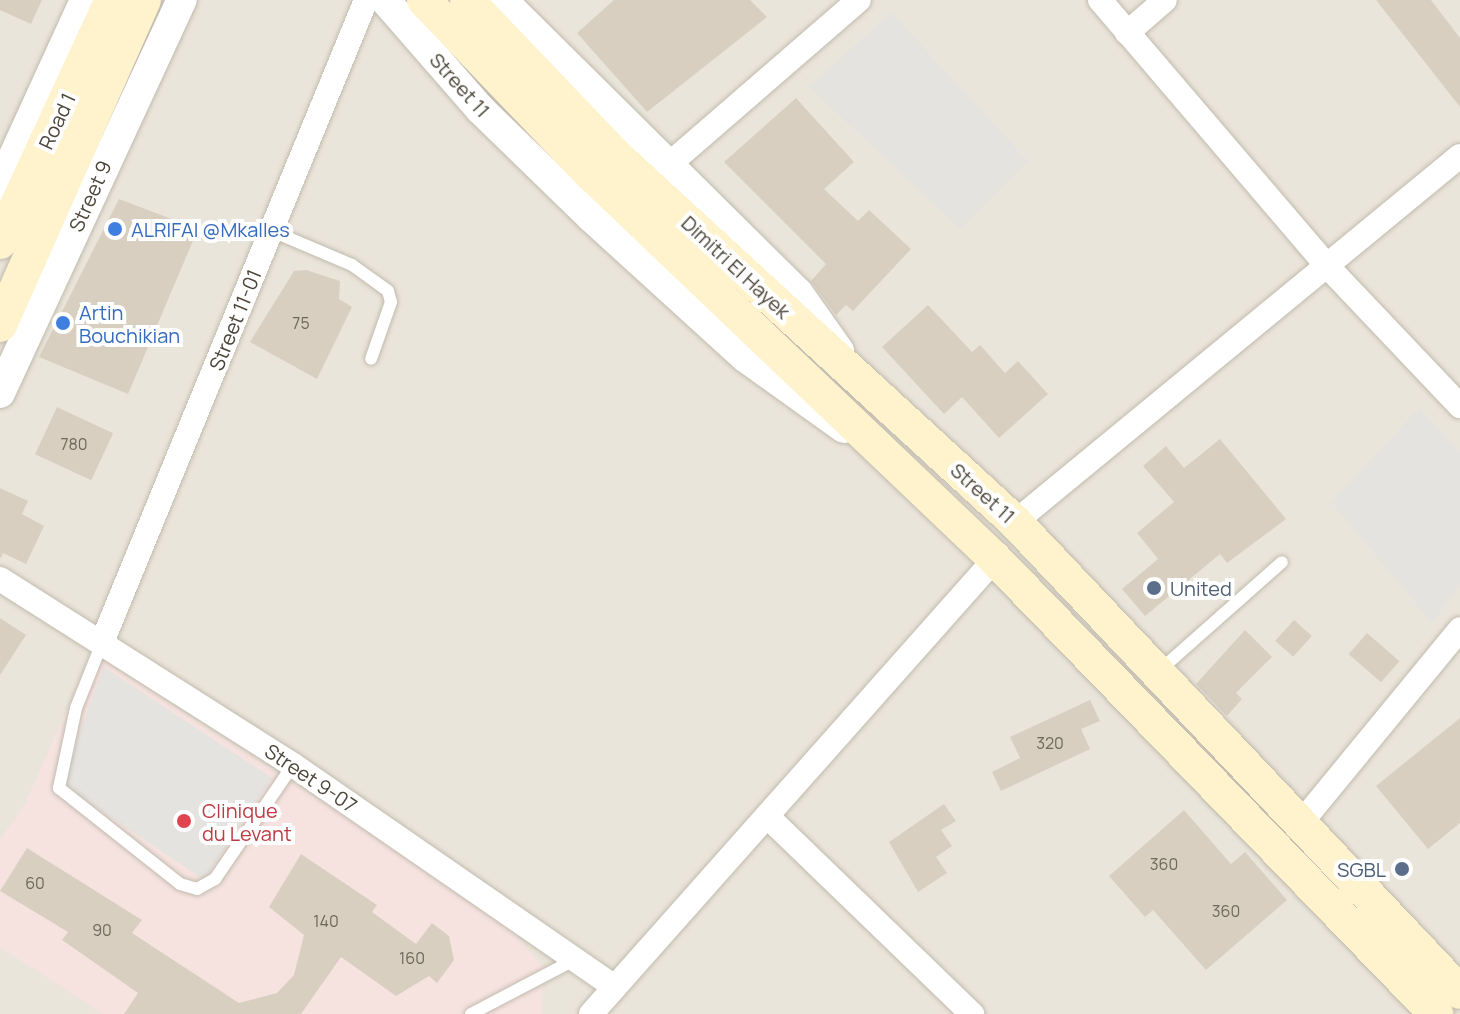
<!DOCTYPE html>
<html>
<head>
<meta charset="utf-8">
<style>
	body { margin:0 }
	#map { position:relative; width:1460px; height:1014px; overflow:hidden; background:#f6f3ec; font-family:Manrope,sans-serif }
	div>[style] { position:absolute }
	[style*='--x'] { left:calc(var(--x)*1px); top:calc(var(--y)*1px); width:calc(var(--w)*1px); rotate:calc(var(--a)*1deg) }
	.residential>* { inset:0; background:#eae5da; transform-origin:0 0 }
	.medical>* { inset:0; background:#f6e3e0 }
	.parking>* { inset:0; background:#e5e3e0 }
	.building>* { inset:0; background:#d8cfc1; transform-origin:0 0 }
	.roads { filter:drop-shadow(0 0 2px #c2bbae) drop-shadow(0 0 2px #c2bbae) }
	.service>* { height:12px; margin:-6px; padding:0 6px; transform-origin:6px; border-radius:6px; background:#fff }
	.minor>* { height:24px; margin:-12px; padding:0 12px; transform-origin:12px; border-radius:12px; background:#fff }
	.tertiary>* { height:30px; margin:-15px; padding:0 15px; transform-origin:15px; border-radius:15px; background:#fff }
	.secondary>* { height:34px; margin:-17px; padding:0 17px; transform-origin:17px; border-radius:17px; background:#fff3cd }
	.dots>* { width:22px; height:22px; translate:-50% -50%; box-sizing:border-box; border:4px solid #fff; border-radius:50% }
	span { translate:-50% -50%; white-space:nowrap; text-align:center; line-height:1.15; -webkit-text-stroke:8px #fff; paint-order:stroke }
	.number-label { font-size:16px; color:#6e675b }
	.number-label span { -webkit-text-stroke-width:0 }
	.street-label { font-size:20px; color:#4b4439 }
	.shop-label { font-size:20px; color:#366cbe }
	.left { translate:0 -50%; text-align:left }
	.service-label { font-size:20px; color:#4e5e75 }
	.right { translate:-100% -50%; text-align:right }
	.health-label { font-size:20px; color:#be3a42 }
</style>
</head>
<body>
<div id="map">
	<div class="residential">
		<i style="left:0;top:0;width:1460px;height:1014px"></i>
	</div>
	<div class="medical">
		<i style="clip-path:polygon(92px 653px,494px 912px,543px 966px,541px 1014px,103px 1014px,0 947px,0 840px,26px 802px)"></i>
	</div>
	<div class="parking">
		<i style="clip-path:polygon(891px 12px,1028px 161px,960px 229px,809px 87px)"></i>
		<i style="clip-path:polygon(1419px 408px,1460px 451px,1460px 584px,1432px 623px,1331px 502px)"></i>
		<i style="clip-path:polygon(104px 667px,272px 778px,204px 880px,69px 789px,63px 777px)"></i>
	</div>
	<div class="building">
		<i style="clip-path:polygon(0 0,42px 0,31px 24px,0 10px)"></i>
		<i style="clip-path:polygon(614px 0,750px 0,767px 17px,647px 112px,577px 33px)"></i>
		<i style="clip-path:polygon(1376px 0,1431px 0,1460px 38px,1460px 107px)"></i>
		<i style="clip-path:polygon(796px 98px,854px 162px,824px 189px,858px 221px,869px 210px,911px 249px,853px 311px,846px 305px,836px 315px,811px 281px,826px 264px,724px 162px)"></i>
		<i style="clip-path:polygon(119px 199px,198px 229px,128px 394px,39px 357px)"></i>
		<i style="clip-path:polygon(306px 270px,340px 281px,339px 299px,352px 307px,317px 379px,250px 342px,294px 271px)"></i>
		<i style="clip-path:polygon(928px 305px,972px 352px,980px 345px,1005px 373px,1018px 361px,1048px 394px,999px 438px,962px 397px,944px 414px,882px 347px)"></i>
		<i style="left:57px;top:407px;width:62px;height:52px;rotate:25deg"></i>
		<i style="clip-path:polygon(1220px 439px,1286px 519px,1227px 563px,1220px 554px,1145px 616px,1122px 589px,1158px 559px,1137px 533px,1174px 502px,1143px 466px,1166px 446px,1184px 468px)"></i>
		<i style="clip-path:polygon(0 488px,28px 501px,22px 514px,44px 526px,26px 564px,3px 553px,0 559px)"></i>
		<i style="clip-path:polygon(0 618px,26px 635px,0 675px)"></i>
		<i style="left:1294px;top:620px;width:24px;height:28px;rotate:42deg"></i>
		<i style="clip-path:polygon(1245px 630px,1272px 657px,1236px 693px,1242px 699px,1227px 716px,1196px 684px)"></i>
		<i style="left:1367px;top:633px;width:43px;height:28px;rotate:41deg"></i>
		<i style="clip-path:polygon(1090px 700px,1100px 721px,1081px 729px,1090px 749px,1001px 791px,992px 772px,1020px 758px,1010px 737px)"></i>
		<i style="clip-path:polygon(1460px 718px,1460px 823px,1428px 849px,1376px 786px)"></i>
		<i style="clip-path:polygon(944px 804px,956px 821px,941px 830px,952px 846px,936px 857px,947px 873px,918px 892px,889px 842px)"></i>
		<i style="clip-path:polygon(1184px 810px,1231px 864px,1245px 852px,1287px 900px,1206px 970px,1153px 910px,1145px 917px,1109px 876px)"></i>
		<i style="clip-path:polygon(27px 848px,142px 920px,132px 933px,239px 1003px,277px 993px,294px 975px,304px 935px,269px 907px,301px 854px,377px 905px,372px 912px,416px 944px,432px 923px,449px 936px,454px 960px,437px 983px,429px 976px,396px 996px,341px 957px,301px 1014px,124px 1014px,138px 993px,62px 940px,68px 932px,0 891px)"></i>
	</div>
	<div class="roads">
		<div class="service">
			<i style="--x:272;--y:231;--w:87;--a:23"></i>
			<i style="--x:352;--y:265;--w:44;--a:35.8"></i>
			<i style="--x:388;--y:291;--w:11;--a:75"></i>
			<i style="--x:391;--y:302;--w:60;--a:109.3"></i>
			<i style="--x:102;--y:643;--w:70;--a:111.8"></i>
			<i style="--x:76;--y:708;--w:82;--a:102"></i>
			<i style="--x:59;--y:788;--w:154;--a:38.4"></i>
			<i style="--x:180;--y:884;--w:18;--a:16"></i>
			<i style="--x:197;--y:889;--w:21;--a:-29"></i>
			<i style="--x:215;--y:879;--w:138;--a:-55.6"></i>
			<i style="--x:1159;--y:671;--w:164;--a:-41.5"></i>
			<i style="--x:471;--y:1014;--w:116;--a:-27.7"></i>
		</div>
		<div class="minor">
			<i style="--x:1100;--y:0;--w:351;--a:49.5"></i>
			<i style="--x:1328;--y:267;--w:192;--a:46.5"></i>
			<i style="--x:1127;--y:33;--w:50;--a:-41"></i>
			<i style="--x:666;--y:167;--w:255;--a:-40.9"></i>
			<i style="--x:1015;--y:522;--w:576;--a:-39.44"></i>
			<i style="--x:0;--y:579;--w:347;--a:32.4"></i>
			<i style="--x:293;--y:765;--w:391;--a:34.6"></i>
			<i style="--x:103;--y:640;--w:692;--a:-67.66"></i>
			<i style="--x:768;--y:817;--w:284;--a:44"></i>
			<i style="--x:1300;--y:824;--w:252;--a:-50.6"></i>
			<i style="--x:591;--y:1014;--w:608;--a:-48.4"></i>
		</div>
		<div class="tertiary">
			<i style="--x:385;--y:0;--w:145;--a:48.9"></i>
			<i style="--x:480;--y:109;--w:155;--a:44.2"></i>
			<i style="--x:591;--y:217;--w:208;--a:42.3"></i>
			<i style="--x:745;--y:357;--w:122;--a:35.6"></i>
			<i style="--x:502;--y:0;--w:416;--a:44.7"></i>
			<i style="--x:798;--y:293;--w:71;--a:54.7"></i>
			<i style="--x:0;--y:186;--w:205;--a:-65.4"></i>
			<i style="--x:0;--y:393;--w:433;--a:-65.2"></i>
		</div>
		<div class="secondary">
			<i style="--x:424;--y:0;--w:241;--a:46.2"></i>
			<i style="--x:591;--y:174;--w:558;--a:43.62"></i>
			<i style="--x:995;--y:559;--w:634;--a:45.9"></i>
			<i style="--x:467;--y:0;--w:213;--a:46.3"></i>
			<i style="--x:614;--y:154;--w:544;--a:42.54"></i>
			<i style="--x:1015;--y:522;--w:647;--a:46.57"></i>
			<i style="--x:0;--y:242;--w:267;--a:-65.2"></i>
			<i style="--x:0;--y:325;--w:355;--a:-66.1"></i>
		</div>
	</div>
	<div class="dots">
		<i style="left:115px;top:229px;background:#3f7fe0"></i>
		<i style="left:63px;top:323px;background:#3f7fe0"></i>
		<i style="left:1154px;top:588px;background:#5c6f8a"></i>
		<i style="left:184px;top:821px;background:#e0444e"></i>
		<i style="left:1402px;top:869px;background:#5c6f8a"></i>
	</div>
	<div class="number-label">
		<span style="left:301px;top:323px">75</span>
		<span style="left:74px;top:444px">780</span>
		<span style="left:1050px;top:743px">320</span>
		<span style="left:1164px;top:864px">360</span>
		<span style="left:35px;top:883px">60</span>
		<span style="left:1226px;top:911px">360</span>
		<span style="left:326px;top:921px">140</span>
		<span style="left:102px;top:930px">90</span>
		<span style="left:412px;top:958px">160</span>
	</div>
	<div class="street-label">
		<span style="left:460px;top:85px;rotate:48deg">Street 11</span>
		<span style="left:57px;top:121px;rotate:-65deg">Road 1</span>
		<span style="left:90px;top:196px;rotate:-66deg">Street 9</span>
		<span style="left:736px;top:267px;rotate:43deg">Dimitri El Hayek</span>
		<span style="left:235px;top:320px;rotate:-68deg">Street 11-01</span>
		<span style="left:983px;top:493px;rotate:42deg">Street 11</span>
		<span style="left:311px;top:778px;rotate:34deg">Street 9-07</span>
	</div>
	<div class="shop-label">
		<span class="left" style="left:131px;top:229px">ALRIFAI @Mkalles</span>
		<span class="left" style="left:79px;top:324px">Artin<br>Bouchikian</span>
	</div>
	<div class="service-label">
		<span class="left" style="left:1170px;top:588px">United</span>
		<span class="right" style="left:1386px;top:869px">SGBL</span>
	</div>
	<div class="health-label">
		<span class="left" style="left:202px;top:822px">Clinique<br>du Levant</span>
	</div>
</div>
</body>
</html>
